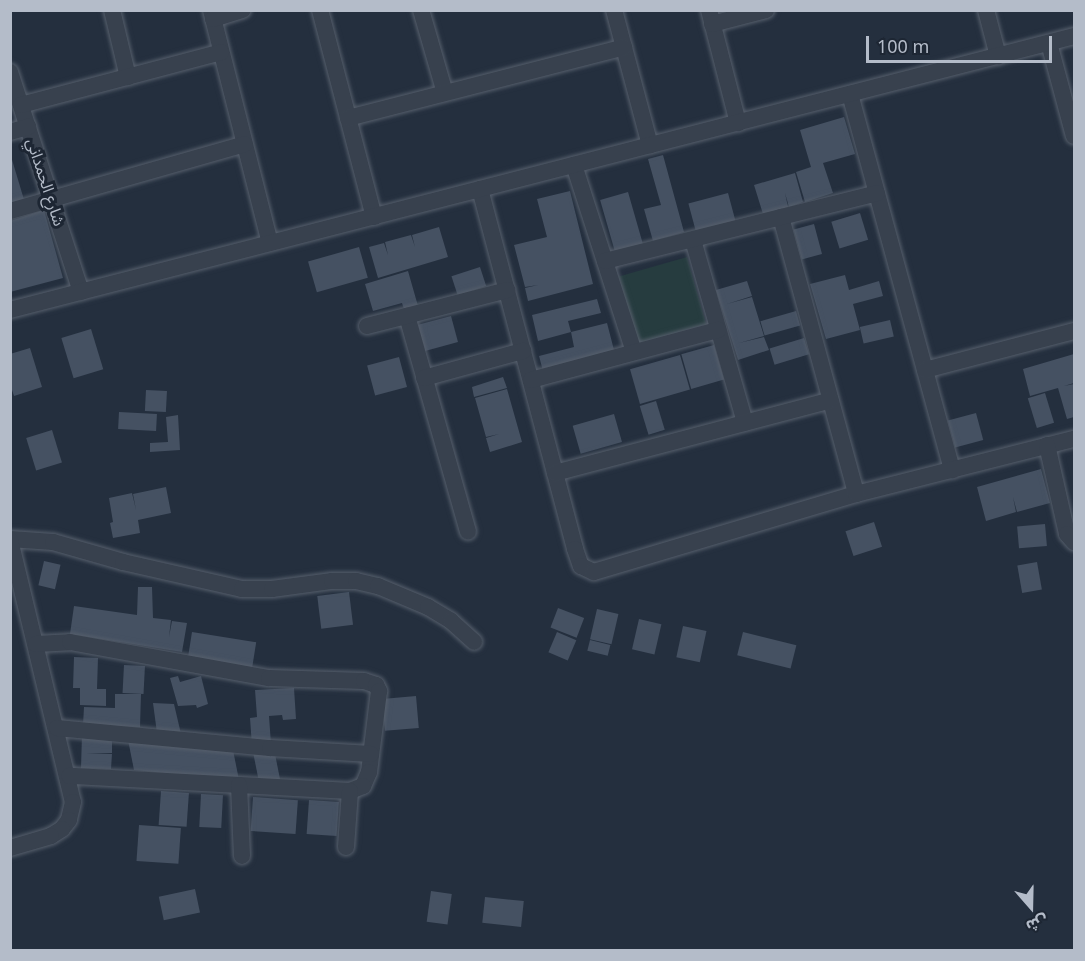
<!DOCTYPE html>
<html>
<head>
<meta charset="utf-8">
<style>
	body { margin:0 }
	#map { position:relative; width:1085px; height:961px; overflow:hidden; background:#242f3e; font-family:"Noto Sans","Noto Sans Arabic",sans-serif }
	div>[style] { position:absolute }
	[style*='--x'] { left:calc(var(--x)*1px); top:calc(var(--y)*1px); width:calc(var(--w)*1px); rotate:calc(var(--a)*1deg) }
	.green>* { inset:0; background:#263c3f; transform-origin:0 0 }
	.building>* { inset:0; background:#455162; transform-origin:0 0 }
	.roads { filter:drop-shadow(0 0 2px #565f6c) drop-shadow(0 0 2px #565f6c) }
	.minor>* { height:16px; margin:-8px; padding:0 8px; transform-origin:8px; border-radius:8px; background:#38414e }
	span { translate:-50% -50%; white-space:nowrap; text-align:center; line-height:1.15; -webkit-text-stroke:6px #1d2633; paint-order:stroke }
	.street-label { font-size:16px; color:#b4bcc9 }
	.frame { position:absolute; inset:0; border:12px solid #b4bcc9; pointer-events:none }
	.north { position:absolute; left:1001px; top:877px; width:60px; height:60px; -webkit-text-stroke:4px #1d2633; paint-order:stroke; rotate:160deg; font-size:16px; font-weight:700; line-height:24px; text-align:center; color:#b4bcc9 }
	.north::after { content:''; display:block; margin:auto; width:21px; height:27px; background:#b4bcc9; clip-path:polygon(50% 0,100% 100%,50% 72%,0 100%) }
	.scale { position:absolute; left:866px; top:36px; width:186px; height:27px; box-sizing:border-box; border:3px solid #b4bcc9; border-top:0; padding-left:8px; font-size:18px; line-height:21px; white-space:nowrap; color:#b4bcc9; -webkit-text-stroke:4px #1d2633; paint-order:stroke }
</style>
</head>
<body>
<div id="map">
	<div class="green">
		<i style="left:687px;top:257px;width:70px;height:71px;rotate:74deg"></i>
	</div>
	<div class="building">
		<i style="clip-path:polygon(844px 117px,855px 154px,823px 163px,833px 193px,805px 202px,796px 172px,811px 167px,800px 130px)"></i>
		<i style="clip-path:polygon(10px 153px,25px 203px,10px 207px)"></i>
		<i style="clip-path:polygon(663px 155px,684px 232px,653px 241px,644px 209px,661px 205px,648px 159px)"></i>
		<i style="clip-path:polygon(795px 173px,803px 202px,789px 207px,785px 193px,788px 207px,763px 214px,754px 185px)"></i>
		<i style="clip-path:polygon(570px 191px,593px 284px,528px 301px,525px 288px,538px 285px,525px 287px,514px 245px,547px 237px,537px 199px)"></i>
		<i style="left:628px;top:192px;width:58px;height:29px;rotate:74deg"></i>
		<i style="left:728px;top:193px;width:30px;height:41px;rotate:75deg"></i>
		<i style="clip-path:polygon(44px 210px,63px 278px,10px 292px,10px 221px)"></i>
		<i style="left:860px;top:213px;width:28px;height:30px;rotate:73deg"></i>
		<i style="left:814px;top:224px;width:31px;height:21px;rotate:75deg"></i>
		<i style="clip-path:polygon(439px 227px,448px 257px,378px 278px,369px 247px,384px 243px,388px 255px,385px 242px,411px 235px,415px 247px,412px 235px)"></i>
		<i style="left:359px;top:247px;width:32px;height:53px;rotate:74deg"></i>
		<i style="left:480px;top:267px;width:20px;height:30px;rotate:72deg"></i>
		<i style="clip-path:polygon(408px 271px,418px 306px,404px 309px,402px 303px,373px 311px,365px 284px)"></i>
		<i style="clip-path:polygon(845px 275px,849px 290px,879px 281px,883px 296px,853px 304px,860px 330px,826px 339px,810px 284px)"></i>
		<i style="clip-path:polygon(747px 281px,752px 296px,727px 304px,752px 297px,764px 336px,739px 343px,764px 337px,769px 350px,738px 360px,716px 290px)"></i>
		<i style="clip-path:polygon(597px 299px,601px 313px,568px 321px,571px 332px,538px 341px,532px 315px)"></i>
		<i style="left:796px;top:311px;width:15px;height:37px;rotate:74deg"></i>
		<i style="left:451px;top:316px;width:27px;height:34px;rotate:75deg"></i>
		<i style="left:890px;top:320px;width:17px;height:31px;rotate:77deg"></i>
		<i style="clip-path:polygon(607px 323px,614px 350px,543px 371px,539px 356px,574px 347px,571px 332px)"></i>
		<i style="left:91px;top:329px;width:42px;height:31px;rotate:73deg"></i>
		<i style="left:804px;top:338px;width:17px;height:36px;rotate:73deg"></i>
		<i style="left:714px;top:345px;width:36px;height:34px;rotate:74deg"></i>
		<i style="clip-path:polygon(30px 348px,42px 387px,14px 396px,10px 384px,10px 354px)"></i>
		<i style="clip-path:polygon(1074px 354px,1074px 383px,1064px 386px,1074px 384px,1074px 417px,1067px 419px,1058px 388px,1030px 396px,1023px 369px)"></i>
		<i style="left:680px;top:355px;width:36px;height:52px;rotate:74deg"></i>
		<i style="left:399px;top:357px;width:31px;height:33px;rotate:75deg"></i>
		<i style="clip-path:polygon(503px 377px,507px 388px,474px 397px,472px 387px)"></i>
		<i style="clip-path:polygon(507px 389px,522px 442px,490px 452px,486px 438px,499px 434px,486px 437px,475px 398px)"></i>
		<i style="left:146px;top:390px;width:21px;height:21px;rotate:3deg"></i>
		<i style="left:1045px;top:393px;width:31px;height:18px;rotate:73deg"></i>
		<i style="left:656px;top:401px;width:30px;height:17px;rotate:73deg"></i>
		<i style="left:119px;top:412px;width:38px;height:17px;rotate:3deg"></i>
		<i style="left:976px;top:413px;width:28px;height:29px;rotate:75deg"></i>
		<i style="left:614px;top:414px;width:29px;height:43px;rotate:74deg"></i>
		<i style="clip-path:polygon(178px 415px,180px 450px,150px 452px,150px 443px,168px 442px,166px 417px)"></i>
		<i style="left:52px;top:430px;width:34px;height:27px;rotate:73deg"></i>
		<i style="clip-path:polygon(1041px 469px,1050px 503px,1017px 512px,1013px 497px,1016px 512px,986px 521px,977px 487px)"></i>
		<i style="clip-path:polygon(166px 487px,171px 513px,138px 520px,140px 533px,113px 538px,110px 523px,113px 522px,109px 498px,132px 493px,136px 510px,133px 494px)"></i>
		<i style="left:874px;top:522px;width:26px;height:30px;rotate:72deg"></i>
		<i style="left:1045px;top:524px;width:22px;height:28px;rotate:85deg"></i>
		<i style="left:44px;top:561px;width:17px;height:25px;rotate:13deg"></i>
		<i style="left:1037px;top:562px;width:28px;height:20px;rotate:80deg"></i>
		<i style="clip-path:polygon(138px 587px,152px 587px,153px 618px,171px 620px,169px 637px,172px 621px,187px 623px,182px 652px,70px 634px,74px 606px,137px 615px)"></i>
		<i style="left:349px;top:592px;width:33px;height:32px;rotate:83deg"></i>
		<i style="left:558px;top:608px;width:28px;height:21px;rotate:21deg"></i>
		<i style="left:597px;top:609px;width:22px;height:31px;rotate:13deg"></i>
		<i style="left:639px;top:619px;width:23px;height:31px;rotate:13deg"></i>
		<i style="left:683px;top:626px;width:24px;height:32px;rotate:12deg"></i>
		<i style="left:192px;top:632px;width:65px;height:26px;rotate:9deg"></i>
		<i style="left:557px;top:632px;width:21px;height:22px;rotate:23deg"></i>
		<i style="left:743px;top:632px;width:55px;height:24px;rotate:14deg"></i>
		<i style="left:590px;top:640px;width:21px;height:11px;rotate:14deg"></i>
		<i style="clip-path:polygon(74px 657px,98px 658px,97px 689px,106px 689px,106px 706px,80px 705px,80px 688px,73px 688px)"></i>
		<i style="left:124px;top:665px;width:21px;height:28px;rotate:3deg"></i>
		<i style="clip-path:polygon(178px 676px,180px 682px,201px 676px,208px 704px,197px 708px,196px 705px,178px 706px,170px 678px)"></i>
		<i style="clip-path:polygon(294px 688px,296px 719px,283px 720px,282px 715px,269px 716px,271px 744px,252px 746px,250px 718px,257px 717px,255px 690px)"></i>
		<i style="clip-path:polygon(115px 694px,141px 694px,140px 727px,83px 725px,84px 707px,115px 708px)"></i>
		<i style="left:416px;top:696px;width:32px;height:34px;rotate:85deg"></i>
		<i style="clip-path:polygon(153px 703px,174px 704px,181px 734px,157px 733px)"></i>
		<i style="clip-path:polygon(82px 734px,112px 736px,112px 753px,86px 753px,112px 754px,111px 769px,81px 768px)"></i>
		<i style="clip-path:polygon(128px 740px,233px 750px,239px 780px,134px 770px)"></i>
		<i style="clip-path:polygon(253px 752px,275px 754px,281px 784px,259px 782px)"></i>
		<i style="left:161px;top:791px;width:28px;height:34px;rotate:4deg"></i>
		<i style="left:201px;top:794px;width:22px;height:33px;rotate:3deg"></i>
		<i style="left:253px;top:797px;width:45px;height:34px;rotate:4deg"></i>
		<i style="left:309px;top:800px;width:30px;height:34px;rotate:4deg"></i>
		<i style="left:139px;top:825px;width:42px;height:36px;rotate:4deg"></i>
		<i style="left:195px;top:889px;width:24px;height:37px;rotate:78deg"></i>
		<i style="left:431px;top:891px;width:21px;height:31px;rotate:8deg"></i>
		<i style="left:485px;top:897px;width:39px;height:26px;rotate:6deg"></i>
	</div>
	<div class="roads">
		<div class="minor">
			<i style="--x:112;--y:10;--w:69;--a:76.6"></i>
			<i style="--x:211;--y:10;--w:240;--a:75.8"></i>
			<i style="--x:320;--y:10;--w:214;--a:75.4"></i>
			<i style="--x:421;--y:10;--w:86;--a:73.9"></i>
			<i style="--x:614;--y:10;--w:140;--a:75.1"></i>
			<i style="--x:709;--y:10;--w:117;--a:75.6"></i>
			<i style="--x:986;--y:10;--w:48;--a:75.4"></i>
			<i style="--x:213;--y:19;--w:31;--a:-17"></i>
			<i style="--x:712;--y:24;--w:56;--a:-14.5"></i>
			<i style="--x:1049;--y:43;--w:96;--a:75"></i>
			<i style="--x:10;--y:72;--w:231;--a:72.1"></i>
			<i style="--x:850;--y:94;--w:390;--a:74.8"></i>
			<i style="--x:21;--y:105;--w:207;--a:-14.8"></i>
			<i style="--x:348;--y:118;--w:285;--a:-14.4"></i>
			<i style="--x:10;--y:132;--w:19;--a:-16"></i>
			<i style="--x:574;--y:165;--w:196;--a:72.2"></i>
			<i style="--x:480;--y:189;--w:372;--a:75.2"></i>
			<i style="--x:575;--y:549;--w:18;--a:71"></i>
			<i style="--x:581;--y:566;--w:14;--a:25"></i>
			<i style="--x:594;--y:572;--w:273;--a:-16.6"></i>
			<i style="--x:856;--y:494;--w:225;--a:-14.2"></i>
			<i style="--x:10;--y:211;--w:244;--a:-15.9"></i>
			<i style="--x:781;--y:217;--w:287;--a:74.8"></i>
			<i style="--x:693;--y:240;--w:190;--a:74.1"></i>
			<i style="--x:605;--y:261;--w:280;--a:-14"></i>
			<i style="--x:10;--y:310;--w:1099;--a:-14.44"></i>
			<i style="--x:407;--y:316;--w:224;--a:74.2"></i>
			<i style="--x:367;--y:326;--w:145;--a:-14.4"></i>
			<i style="--x:925;--y:370;--w:154;--a:-14.7"></i>
			<i style="--x:424;--y:378;--w:103;--a:-15.3"></i>
			<i style="--x:531;--y:380;--w:194;--a:-15"></i>
			<i style="--x:1047;--y:445;--w:91;--a:77.3"></i>
			<i style="--x:1067;--y:534;--w:11;--a:49"></i>
			<i style="--x:555;--y:473;--w:285;--a:-14.8"></i>
			<i style="--x:10;--y:539;--w:43;--a:4"></i>
			<i style="--x:53;--y:542;--w:73;--a:15.9"></i>
			<i style="--x:123;--y:562;--w:122;--a:12.8"></i>
			<i style="--x:242;--y:589;--w:30;--a:0"></i>
			<i style="--x:272;--y:589;--w:61;--a:-7.6"></i>
			<i style="--x:332;--y:581;--w:24;--a:0"></i>
			<i style="--x:356;--y:581;--w:23;--a:13"></i>
			<i style="--x:378;--y:586;--w:54;--a:22.8"></i>
			<i style="--x:428;--y:607;--w:27;--a:31"></i>
			<i style="--x:451;--y:621;--w:31;--a:42"></i>
			<i style="--x:10;--y:540;--w:269;--a:76.5"></i>
			<i style="--x:73;--y:802;--w:18;--a:103"></i>
			<i style="--x:69;--y:820;--w:11;--a:128"></i>
			<i style="--x:62;--y:829;--w:13;--a:148"></i>
			<i style="--x:51;--y:836;--w:43;--a:163.7"></i>
			<i style="--x:36;--y:644;--w:34;--a:-3"></i>
			<i style="--x:70;--y:642;--w:202;--a:10.3"></i>
			<i style="--x:269;--y:678;--w:95;--a:1.8"></i>
			<i style="--x:364;--y:681;--w:13;--a:18"></i>
			<i style="--x:376;--y:685;--w:7;--a:63"></i>
			<i style="--x:379;--y:691;--w:82;--a:97"></i>
			<i style="--x:369;--y:772;--w:15;--a:113"></i>
			<i style="--x:363;--y:786;--w:14;--a:159"></i>
			<i style="--x:350;--y:791;--w:281;--a:-176.9"></i>
			<i style="--x:57;--y:728;--w:214;--a:5.4"></i>
			<i style="--x:270;--y:748;--w:101;--a:3.4"></i>
			<i style="--x:239;--y:785;--w:71;--a:87.6"></i>
			<i style="--x:346;--y:847;--w:56;--a:-85.9"></i>
		</div>
	</div>
	<div class="street-label">
		<span style="left:46px;top:182px;rotate:72deg">شارع الحمداني</span>
	</div>
	<div class="frame"></div>
	<div class="north">ش</div>
	<div class="scale">100 m</div>
</div>
</body>
</html>
